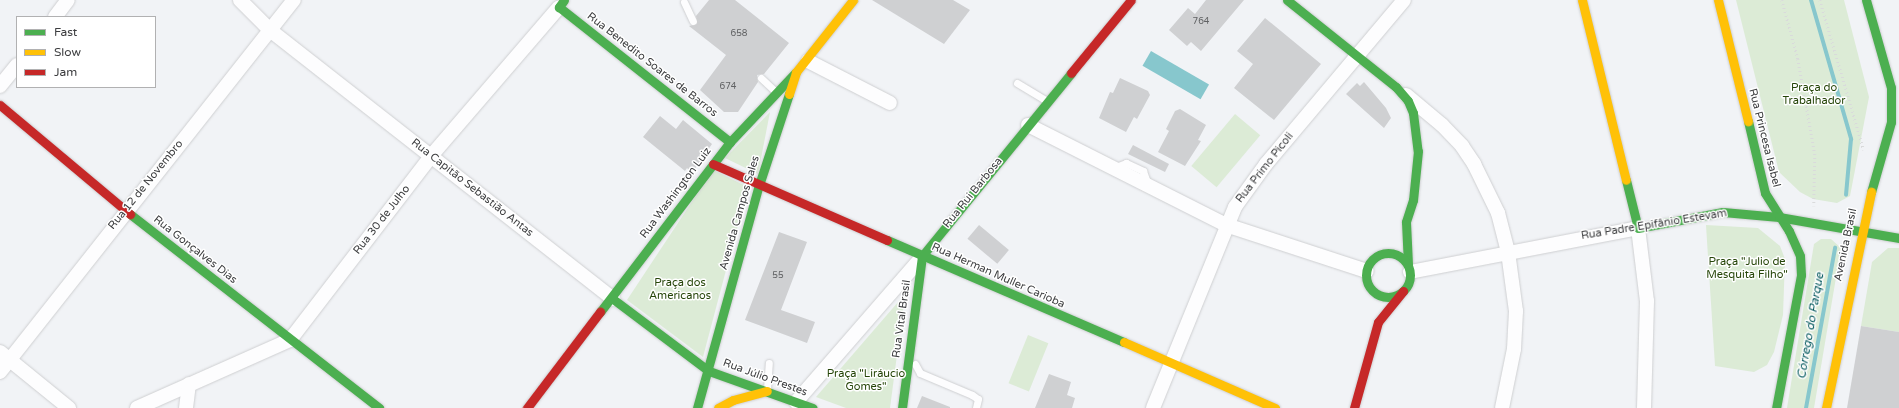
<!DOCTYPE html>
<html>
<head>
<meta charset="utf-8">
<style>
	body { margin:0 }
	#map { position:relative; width:1899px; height:408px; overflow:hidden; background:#f1f3f6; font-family:"Varela Round",sans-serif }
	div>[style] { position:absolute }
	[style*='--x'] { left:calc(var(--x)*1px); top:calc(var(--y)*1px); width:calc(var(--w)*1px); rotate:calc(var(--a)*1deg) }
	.green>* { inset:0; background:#dcebd6; transform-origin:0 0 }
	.water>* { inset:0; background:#87c7cd; transform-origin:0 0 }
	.stream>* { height:4px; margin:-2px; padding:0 2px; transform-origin:2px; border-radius:2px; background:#87c7cd }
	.building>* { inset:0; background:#cfd0d2; transform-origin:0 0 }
	.path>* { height:2.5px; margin-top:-1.25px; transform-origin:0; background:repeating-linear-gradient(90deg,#d9dadb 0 1px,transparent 0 4px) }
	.roads { filter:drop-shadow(0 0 1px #cecfd1) drop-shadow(0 0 1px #cecfd1) }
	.lane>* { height:7px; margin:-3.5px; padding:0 3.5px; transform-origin:3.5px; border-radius:3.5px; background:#fdfdfe }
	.street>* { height:14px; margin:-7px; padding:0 7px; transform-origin:7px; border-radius:7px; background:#fdfdfe }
	.fast>* { height:9px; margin:-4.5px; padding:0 4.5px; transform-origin:4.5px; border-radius:4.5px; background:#4caf50 }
	.fast>.ring { margin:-4.5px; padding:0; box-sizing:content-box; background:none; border:9px solid #4caf50; border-radius:50% }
	.slow>* { height:9px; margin:-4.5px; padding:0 4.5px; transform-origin:4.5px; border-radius:4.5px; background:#ffc107 }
	.jam>* { height:9px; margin:-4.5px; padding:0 4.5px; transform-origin:4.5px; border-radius:4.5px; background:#c62828 }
	span { translate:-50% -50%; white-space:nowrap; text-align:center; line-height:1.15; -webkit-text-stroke:3px #fff; paint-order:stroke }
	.number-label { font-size:9px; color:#616264 }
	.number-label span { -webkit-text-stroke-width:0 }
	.street-label { font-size:11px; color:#3c3d3f }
	.park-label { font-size:11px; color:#254508 }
	.water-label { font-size:12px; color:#01575b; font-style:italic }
	.legend { position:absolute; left:16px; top:16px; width:140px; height:72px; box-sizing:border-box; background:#fff; border:1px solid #b1b1b2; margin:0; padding:5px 7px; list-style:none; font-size:12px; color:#3c3d3f }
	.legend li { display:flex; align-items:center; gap:8px; height:20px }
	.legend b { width:20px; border:1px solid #b1b1b2 }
</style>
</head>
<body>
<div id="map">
	<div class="green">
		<i style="clip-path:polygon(1736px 0,1844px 0,1869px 97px,1850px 196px,1837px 203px,1813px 199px,1800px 192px,1779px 172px)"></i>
		<i style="clip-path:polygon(770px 112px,758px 174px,725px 158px)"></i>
		<i style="left:1235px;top:114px;width:33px;height:68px;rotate:40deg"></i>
		<i style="clip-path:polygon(713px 170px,748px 187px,703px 357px,627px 300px)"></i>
		<i style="clip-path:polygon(1706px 225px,1758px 228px,1780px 246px,1785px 259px,1783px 315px,1774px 352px,1767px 365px,1754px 372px,1715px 366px)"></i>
		<i style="clip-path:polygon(1821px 239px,1831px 239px,1841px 248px,1814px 408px,1787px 408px,1814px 244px)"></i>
		<i style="clip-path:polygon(1888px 248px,1899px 248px,1899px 332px,1861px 326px,1872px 262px)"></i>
		<i style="clip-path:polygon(905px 294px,890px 408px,846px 408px,816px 397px)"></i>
		<i style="left:1028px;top:335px;width:22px;height:52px;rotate:22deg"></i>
	</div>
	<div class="water">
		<i style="left:1151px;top:51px;width:67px;height:17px;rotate:30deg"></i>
	</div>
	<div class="stream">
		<i style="--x:1811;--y:0;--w:145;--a:73.9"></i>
		<i style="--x:1851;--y:139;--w:56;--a:95.1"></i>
		<i style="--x:1806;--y:408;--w:163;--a:-79.7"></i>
	</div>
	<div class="building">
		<i style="clip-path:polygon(709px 0,735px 0,789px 43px,764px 74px,757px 75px,758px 82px,738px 112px,724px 112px,700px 90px,726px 55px,689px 26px,697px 24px,696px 16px)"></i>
		<i style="clip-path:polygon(872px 0,953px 0,970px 10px,944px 44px)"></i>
		<i style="clip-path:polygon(1206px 0,1244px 0,1201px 51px,1191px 42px,1187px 46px,1169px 30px,1188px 8px,1195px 14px)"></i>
		<i style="clip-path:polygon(1265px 18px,1321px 64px,1274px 120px,1234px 88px,1253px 64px,1237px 51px)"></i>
		<i style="clip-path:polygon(1120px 78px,1148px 91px,1150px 95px,1137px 119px,1134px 117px,1126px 132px,1099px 118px,1110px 92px,1113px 93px)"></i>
		<i style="clip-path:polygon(1364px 82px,1386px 108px,1391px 118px,1384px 128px,1346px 94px,1357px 83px,1360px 86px)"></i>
		<i style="clip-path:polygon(1180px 109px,1206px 125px,1198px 140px,1201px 141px,1185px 166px,1158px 152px,1169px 131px,1166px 129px,1175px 111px)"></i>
		<i style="clip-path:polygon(660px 116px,676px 129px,683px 120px,712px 144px,692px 173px,687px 168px,685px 171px,643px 137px)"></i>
		<i style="clip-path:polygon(1133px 145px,1169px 164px,1165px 172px,1128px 154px)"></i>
		<i style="left:979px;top:225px;width:39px;height:18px;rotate:40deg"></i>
		<i style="clip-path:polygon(779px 232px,807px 242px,781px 310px,815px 322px,807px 343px,745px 320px)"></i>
		<i style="clip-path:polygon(1861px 326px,1899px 332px,1899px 408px,1847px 408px)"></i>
		<i style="clip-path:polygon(1049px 374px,1071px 382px,1067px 395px,1075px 398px,1072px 408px,1035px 408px)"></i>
		<i style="clip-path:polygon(922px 396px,950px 407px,950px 408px,917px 408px)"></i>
	</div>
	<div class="path">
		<i style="--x:1782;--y:0;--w:61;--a:74.8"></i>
		<i style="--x:1798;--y:59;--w:97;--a:79.9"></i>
		<i style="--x:1815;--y:154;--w:52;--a:91.1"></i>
		<i style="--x:1820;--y:0;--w:156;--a:73.7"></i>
	</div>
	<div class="roads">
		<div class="lane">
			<i style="--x:684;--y:2;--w:21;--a:65"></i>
			<i style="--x:761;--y:78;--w:19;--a:43"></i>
			<i style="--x:1017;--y:83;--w:33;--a:31"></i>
			<i style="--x:1113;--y:168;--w:14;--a:-21"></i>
			<i style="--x:1126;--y:163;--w:19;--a:25"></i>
			<i style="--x:1143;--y:171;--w:15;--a:70"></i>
			<i style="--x:915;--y:364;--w:10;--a:61"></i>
			<i style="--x:920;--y:373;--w:56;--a:22.9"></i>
			<i style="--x:972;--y:395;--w:7;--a:34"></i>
			<i style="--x:978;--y:399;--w:9;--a:103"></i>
			<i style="--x:767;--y:389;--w:26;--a:-86"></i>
		</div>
		<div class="street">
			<i style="--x:240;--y:0;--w:42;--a:45"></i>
			<i style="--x:270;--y:30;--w:436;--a:38.1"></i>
			<i style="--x:55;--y:17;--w:21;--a:-53"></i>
			<i style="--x:808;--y:61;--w:92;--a:27.1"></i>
			<i style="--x:0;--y:86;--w:27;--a:-51"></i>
			<i style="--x:1406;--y:95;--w:47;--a:39.8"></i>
			<i style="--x:1442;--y:125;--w:29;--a:46"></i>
			<i style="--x:1462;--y:146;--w:22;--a:56"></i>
			<i style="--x:1474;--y:164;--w:55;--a:63.9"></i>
			<i style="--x:1498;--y:213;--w:40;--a:75.6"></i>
			<i style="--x:1508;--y:252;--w:60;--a:82.3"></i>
			<i style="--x:1516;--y:311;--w:38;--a:93"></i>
			<i style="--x:1514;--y:349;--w:60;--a:101.5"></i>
			<i style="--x:1028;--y:125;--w:222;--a:26.8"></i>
			<i style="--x:1226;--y:225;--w:148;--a:18.1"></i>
			<i style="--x:1410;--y:272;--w:232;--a:-10.9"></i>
			<i style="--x:1638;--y:228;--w:74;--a:83"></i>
			<i style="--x:1647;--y:301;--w:107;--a:91.6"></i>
			<i style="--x:0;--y:352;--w:89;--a:39.1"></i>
			<i style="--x:0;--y:372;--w:474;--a:-51.7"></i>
			<i style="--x:796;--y:402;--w:191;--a:-49"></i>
			<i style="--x:137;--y:408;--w:167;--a:-24"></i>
			<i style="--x:290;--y:340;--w:232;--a:-52.5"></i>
			<i style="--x:431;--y:156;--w:196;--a:-49.3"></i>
			<i style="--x:186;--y:408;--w:24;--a:-83"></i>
			<i style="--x:1153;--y:408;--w:217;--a:-67.8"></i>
			<i style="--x:1235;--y:207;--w:53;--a:-54.2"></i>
			<i style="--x:1266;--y:164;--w:214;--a:-49.9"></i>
		</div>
		<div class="fast">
			<i style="--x:564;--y:0;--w:9;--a:126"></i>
			<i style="--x:559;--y:7;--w:218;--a:38.3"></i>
			<i style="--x:1287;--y:0;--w:139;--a:38.6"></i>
			<i style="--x:1396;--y:87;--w:18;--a:49"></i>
			<i style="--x:1408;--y:101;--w:13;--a:67"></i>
			<i style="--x:1413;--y:113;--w:38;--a:83"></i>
			<i style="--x:1418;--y:151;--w:49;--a:95.8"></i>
			<i style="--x:1413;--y:200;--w:23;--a:108"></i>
			<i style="--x:1406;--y:222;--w:43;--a:87.3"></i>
			<i style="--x:1866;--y:0;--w:91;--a:74.1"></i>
			<i style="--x:1891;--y:88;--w:34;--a:90"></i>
			<i style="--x:1891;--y:122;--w:73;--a:105.9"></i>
			<i style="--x:1748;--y:121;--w:74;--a:76.7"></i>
			<i style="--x:1765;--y:193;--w:45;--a:57.7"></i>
			<i style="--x:1789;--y:231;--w:27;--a:66"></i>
			<i style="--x:1800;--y:256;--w:19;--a:87"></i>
			<i style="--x:1801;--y:275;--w:135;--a:100.6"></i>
			<i style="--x:1626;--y:180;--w:49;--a:76"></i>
			<i style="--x:1638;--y:228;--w:86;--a:-10.7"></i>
			<i style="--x:1723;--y:212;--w:56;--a:5.1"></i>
			<i style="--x:1779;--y:217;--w:122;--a:9.9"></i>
			<i style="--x:130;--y:214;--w:316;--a:37.9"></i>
			<i style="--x:887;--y:240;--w:258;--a:23.3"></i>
			<i class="ring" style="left:1366px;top:253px;width:35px;height:35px"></i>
			<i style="--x:613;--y:299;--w:120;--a:36.9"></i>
			<i style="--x:709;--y:371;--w:110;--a:19.6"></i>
			<i style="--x:600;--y:312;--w:214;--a:-52.6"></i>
			<i style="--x:730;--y:142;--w:96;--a:-46.7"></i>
			<i style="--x:697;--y:408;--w:231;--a:-74.5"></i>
			<i style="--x:759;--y:185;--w:96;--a:-71.8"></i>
			<i style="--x:902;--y:408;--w:153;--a:-82.5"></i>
			<i style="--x:922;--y:256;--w:236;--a:-50.8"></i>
		</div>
		<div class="slow">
			<i style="--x:1582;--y:0;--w:185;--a:76.3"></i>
			<i style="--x:1718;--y:0;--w:125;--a:76.1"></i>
			<i style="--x:789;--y:94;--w:23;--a:-72"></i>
			<i style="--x:796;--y:72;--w:92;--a:-51.6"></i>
			<i style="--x:1124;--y:342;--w:165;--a:23.6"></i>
			<i style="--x:718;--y:408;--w:17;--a:-28"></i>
			<i style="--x:733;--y:400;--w:35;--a:-15"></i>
			<i style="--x:1826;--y:408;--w:221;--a:-78.2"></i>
		</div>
		<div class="jam">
			<i style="--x:1071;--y:73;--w:94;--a:-50.6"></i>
			<i style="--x:0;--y:105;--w:170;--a:40"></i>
			<i style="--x:713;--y:164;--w:190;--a:23.6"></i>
			<i style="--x:527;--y:408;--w:121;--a:-52.8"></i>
			<i style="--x:1354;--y:408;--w:89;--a:-74.4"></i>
			<i style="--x:1378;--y:322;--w:40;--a:-51"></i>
		</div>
	</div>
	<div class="number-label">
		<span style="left:1201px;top:22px">764</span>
		<span style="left:739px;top:34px">658</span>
		<span style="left:728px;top:87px">674</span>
		<span style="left:778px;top:276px">55</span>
	</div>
	<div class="street-label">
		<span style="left:652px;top:65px;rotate:38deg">Rua Benedito Soares de Barros</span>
		<span style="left:1764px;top:138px;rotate:76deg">Rua Princesa Isabel</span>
		<span style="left:1265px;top:168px;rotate:-52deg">Rua Primo Picoli</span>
		<span style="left:146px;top:185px;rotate:-51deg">Rua 12 de Novembro</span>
		<span style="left:472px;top:188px;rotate:38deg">Rua Capitão Sebastião Antas</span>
		<span style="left:676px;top:193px;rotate:-53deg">Rua Washington Luiz</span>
		<span style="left:973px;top:193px;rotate:-51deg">Rua Rui Barbosa</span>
		<span style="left:740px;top:213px;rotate:-74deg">Avenida Campos Sales</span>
		<span style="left:382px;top:220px;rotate:-52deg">Rua 30 de Julho</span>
		<span style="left:1654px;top:225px;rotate:-9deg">Rua Padre Epifânio Estevam</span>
		<span style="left:1846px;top:245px;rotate:-78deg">Avenida Brasil</span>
		<span style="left:195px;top:250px;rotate:38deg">Rua Gonçalves Dias</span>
		<span style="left:998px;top:276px;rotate:24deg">Rua Herman Muller Carioba</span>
		<span style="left:902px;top:319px;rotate:-82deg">Rua Vital Brasil</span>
		<span style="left:765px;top:378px;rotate:20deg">Rua Júlio Prestes</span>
	</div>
	<div class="park-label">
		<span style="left:1814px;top:95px">Praça do<br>Trabalhador</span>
		<span style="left:1747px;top:269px">Praça "Julio de<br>Mesquita Filho"</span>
		<span style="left:680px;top:290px">Praça dos<br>Americanos</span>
		<span style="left:866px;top:381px">Praça "Liráucio<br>Gomes"</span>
	</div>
	<div class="water-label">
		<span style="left:1811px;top:326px;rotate:-80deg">Córrego do Parque</span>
	</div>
	<ul class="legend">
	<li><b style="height:5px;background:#4caf50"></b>Fast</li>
	<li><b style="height:5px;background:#ffc107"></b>Slow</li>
	<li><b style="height:5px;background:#c62828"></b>Jam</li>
	</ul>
</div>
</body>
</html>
